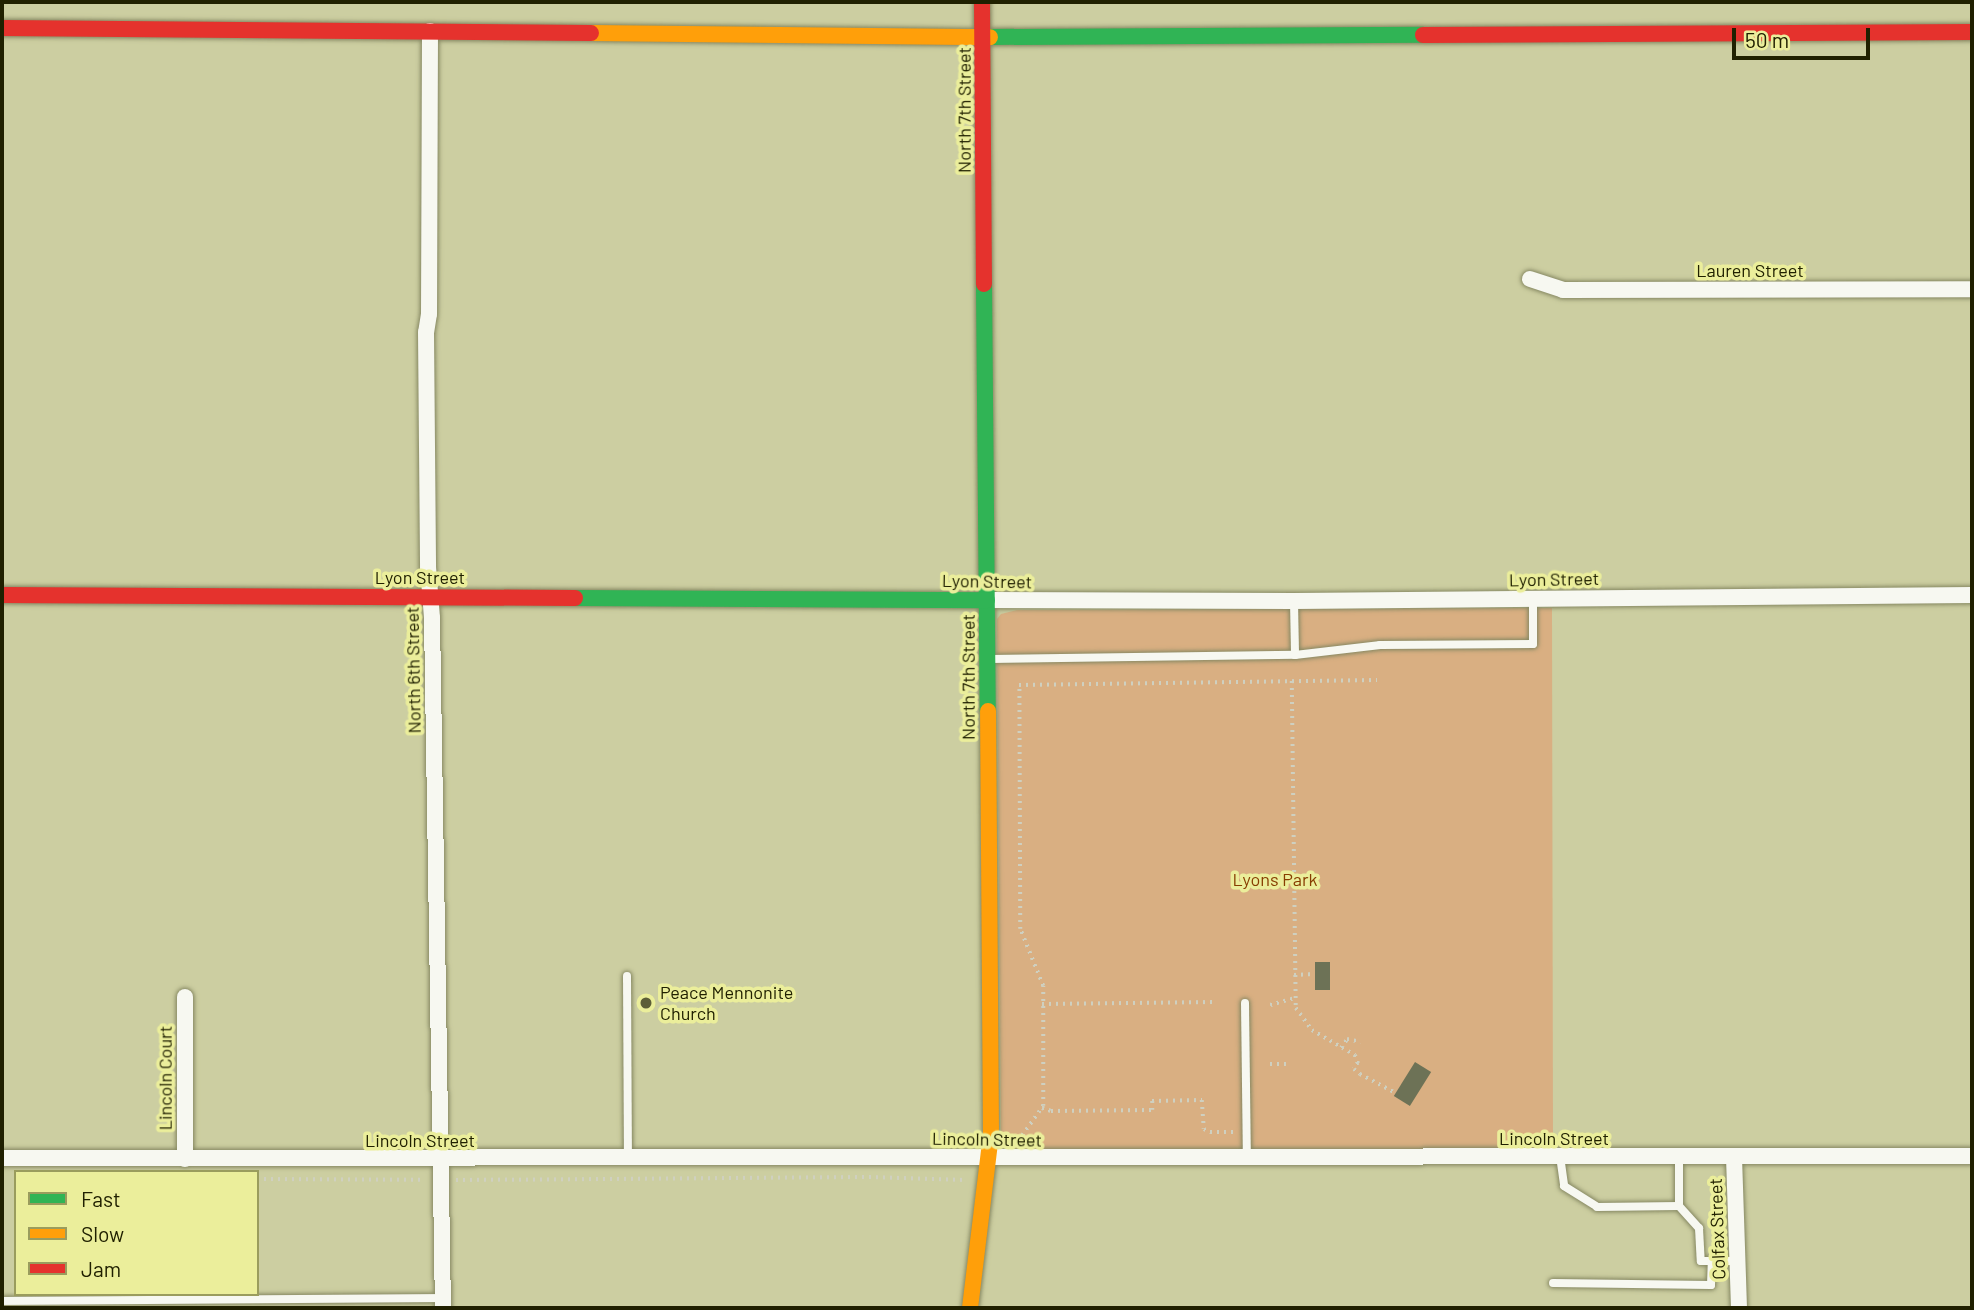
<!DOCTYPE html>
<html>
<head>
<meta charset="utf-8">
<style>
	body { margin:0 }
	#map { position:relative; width:1974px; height:1310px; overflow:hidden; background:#cccea1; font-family:Barlow,sans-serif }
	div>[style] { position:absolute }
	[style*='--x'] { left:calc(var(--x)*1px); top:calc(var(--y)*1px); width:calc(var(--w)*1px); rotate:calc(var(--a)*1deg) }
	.green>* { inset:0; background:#d9af82 }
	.building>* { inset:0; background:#6d7256; transform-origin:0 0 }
	.path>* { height:3.5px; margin-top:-1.75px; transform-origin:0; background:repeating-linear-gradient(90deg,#cfd0c0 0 2px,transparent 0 7px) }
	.roads { filter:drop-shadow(0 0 2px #868862) drop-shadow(0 0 2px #868862) }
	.lane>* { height:8px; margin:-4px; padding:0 4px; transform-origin:4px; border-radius:4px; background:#f7f8f1 }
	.street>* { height:16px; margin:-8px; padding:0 8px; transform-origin:8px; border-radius:8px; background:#f7f8f1 }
	.fast>* { height:16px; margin:-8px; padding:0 8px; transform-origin:8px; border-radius:8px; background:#30b455 }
	.slow>* { height:16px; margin:-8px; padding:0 8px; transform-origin:8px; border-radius:8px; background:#ff9f0a }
	.jam>* { height:16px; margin:-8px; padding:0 8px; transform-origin:8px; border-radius:8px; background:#e5322d }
	.dots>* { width:19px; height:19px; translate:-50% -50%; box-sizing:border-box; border:4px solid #ebee9b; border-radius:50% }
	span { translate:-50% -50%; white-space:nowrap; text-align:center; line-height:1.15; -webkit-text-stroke:7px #ebee9b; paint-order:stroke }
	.street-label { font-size:18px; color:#202000 }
	.park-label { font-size:18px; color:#873d00 }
	.poi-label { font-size:18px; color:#202000 }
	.left { translate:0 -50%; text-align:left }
	.frame { position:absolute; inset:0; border:4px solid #202000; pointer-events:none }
	.legend { position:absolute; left:14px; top:1170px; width:245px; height:126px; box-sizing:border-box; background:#ebee9b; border:2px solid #9a9c5d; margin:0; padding:9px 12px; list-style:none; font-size:21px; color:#202000 }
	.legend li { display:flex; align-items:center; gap:14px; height:35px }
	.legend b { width:35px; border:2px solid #9a9c5d }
	.scale { position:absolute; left:1732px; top:28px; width:138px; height:32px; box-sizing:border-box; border:4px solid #202000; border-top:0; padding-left:9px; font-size:21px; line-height:24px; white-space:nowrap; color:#202000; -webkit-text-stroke:5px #ebee9b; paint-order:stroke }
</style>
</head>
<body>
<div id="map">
	<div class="green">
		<i style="clip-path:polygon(1552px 608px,1553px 1149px,1028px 1150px,1009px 1148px,1001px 1142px,997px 619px,1001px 614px,1017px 610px)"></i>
	</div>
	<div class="building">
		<i style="left:1330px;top:962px;width:28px;height:15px;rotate:90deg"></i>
		<i style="left:1415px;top:1062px;width:19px;height:40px;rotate:32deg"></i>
	</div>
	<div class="path">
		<i style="--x:1292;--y:681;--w:327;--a:89.3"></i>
		<i style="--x:1296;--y:1008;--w:27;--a:54"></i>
		<i style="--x:1312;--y:1030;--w:50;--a:30.2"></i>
		<i style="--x:1355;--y:1055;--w:9;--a:69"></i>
		<i style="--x:1358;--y:1063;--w:7;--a:124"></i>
		<i style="--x:1354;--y:1069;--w:8;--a:40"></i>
		<i style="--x:1360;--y:1074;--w:40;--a:28"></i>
		<i style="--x:1294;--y:975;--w:20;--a:-3"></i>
		<i style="--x:1042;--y:1004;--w:173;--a:-0.7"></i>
		<i style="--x:1270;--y:1005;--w:26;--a:-16"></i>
		<i style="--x:1341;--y:1048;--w:11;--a:-56"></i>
		<i style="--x:1347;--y:1039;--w:14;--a:12"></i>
		<i style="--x:1270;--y:1064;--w:18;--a:0"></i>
		<i style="--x:1042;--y:1108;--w:9;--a:18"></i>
		<i style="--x:1051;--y:1111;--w:101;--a:-0.6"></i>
		<i style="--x:1152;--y:1110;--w:9;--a:-90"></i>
		<i style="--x:1152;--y:1101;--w:50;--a:-1.1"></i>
		<i style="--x:1202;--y:1100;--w:29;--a:86"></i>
		<i style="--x:1204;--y:1129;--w:7;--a:27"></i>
		<i style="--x:1210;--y:1132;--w:26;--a:0"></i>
		<i style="--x:1018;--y:1141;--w:43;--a:-54.5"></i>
		<i style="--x:1043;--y:1106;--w:120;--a:-90"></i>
		<i style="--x:1043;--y:986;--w:61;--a:-112"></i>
		<i style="--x:1020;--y:929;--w:244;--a:-90.2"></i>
		<i style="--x:1019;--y:685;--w:358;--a:-0.8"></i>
		<i style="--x:257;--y:1179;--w:167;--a:0.3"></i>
		<i style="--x:456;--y:1180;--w:413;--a:-0.4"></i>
		<i style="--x:869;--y:1177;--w:97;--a:1.8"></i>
	</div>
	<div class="roads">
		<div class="lane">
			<i style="--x:1294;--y:601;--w:54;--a:88.9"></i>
			<i style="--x:990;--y:659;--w:305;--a:-0.8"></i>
			<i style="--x:1295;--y:655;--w:86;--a:-6.7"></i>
			<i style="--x:1380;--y:645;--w:153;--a:-0.4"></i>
			<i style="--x:1533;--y:644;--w:45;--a:-90"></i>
			<i style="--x:627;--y:976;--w:184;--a:89.7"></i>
			<i style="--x:1245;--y:1003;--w:155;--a:89.3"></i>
			<i style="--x:1560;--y:1156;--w:30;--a:82"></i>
			<i style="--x:1564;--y:1186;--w:39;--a:32"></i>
			<i style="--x:1597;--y:1207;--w:82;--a:-0.7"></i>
			<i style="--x:1679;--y:1206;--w:49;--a:-90"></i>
			<i style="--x:1679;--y:1206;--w:30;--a:48"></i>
			<i style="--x:1699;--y:1228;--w:33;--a:87"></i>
			<i style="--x:1701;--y:1261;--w:36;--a:0"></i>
			<i style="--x:1553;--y:1283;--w:158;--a:0.7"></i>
			<i style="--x:1711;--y:1285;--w:24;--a:-88"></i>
			<i style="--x:2;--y:1301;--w:441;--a:-0.4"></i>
		</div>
		<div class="street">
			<i style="--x:430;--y:31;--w:283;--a:90.2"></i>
			<i style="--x:429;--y:314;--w:18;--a:99"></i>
			<i style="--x:426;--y:332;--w:235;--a:89.5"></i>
			<i style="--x:428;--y:567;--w:51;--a:85.5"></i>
			<i style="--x:432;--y:618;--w:690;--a:89.09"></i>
			<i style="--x:1530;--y:279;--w:35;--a:18"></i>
			<i style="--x:1563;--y:290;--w:409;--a:-0.1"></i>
			<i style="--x:987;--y:600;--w:307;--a:0.2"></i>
			<i style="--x:1294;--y:601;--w:678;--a:-0.51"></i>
			<i style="--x:1734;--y:1157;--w:151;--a:88.1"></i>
			<i style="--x:2;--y:1158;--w:1970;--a:-0.06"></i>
			<i style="--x:185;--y:1159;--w:162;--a:-90"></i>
		</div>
		<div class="fast">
			<i style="--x:990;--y:37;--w:433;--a:-0.3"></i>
			<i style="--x:984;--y:284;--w:427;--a:89.5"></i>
			<i style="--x:575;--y:598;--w:412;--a:0.3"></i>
		</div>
		<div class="slow">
			<i style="--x:591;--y:33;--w:399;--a:0.6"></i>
			<i style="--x:970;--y:1308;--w:174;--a:-83.1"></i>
			<i style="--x:991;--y:1135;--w:424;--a:-90.4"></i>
		</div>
		<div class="jam">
			<i style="--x:982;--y:2;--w:282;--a:89.6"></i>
			<i style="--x:2;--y:28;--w:589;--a:0.49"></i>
			<i style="--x:1423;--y:35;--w:549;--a:-0.31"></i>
			<i style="--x:2;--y:595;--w:573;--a:0.3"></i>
		</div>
	</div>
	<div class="dots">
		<i style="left:646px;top:1003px;background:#5c5d38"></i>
	</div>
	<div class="street-label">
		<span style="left:964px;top:110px;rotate:-90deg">North 7th Street</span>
		<span style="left:1750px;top:270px">Lauren Street</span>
		<span style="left:420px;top:577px">Lyon Street</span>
		<span style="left:1554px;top:579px;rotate:-1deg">Lyon Street</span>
		<span style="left:987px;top:581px;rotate:1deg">Lyon Street</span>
		<span style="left:413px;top:670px;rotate:-91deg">North 6th Street</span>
		<span style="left:968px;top:677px;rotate:-90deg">North 7th Street</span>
		<span style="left:165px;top:1078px;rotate:-90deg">Lincoln Court</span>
		<span style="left:1554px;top:1138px">Lincoln Street</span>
		<span style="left:987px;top:1139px;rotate:1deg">Lincoln Street</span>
		<span style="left:420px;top:1140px">Lincoln Street</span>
		<span style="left:1717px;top:1229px;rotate:-92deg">Colfax Street</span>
	</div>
	<div class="park-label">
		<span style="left:1275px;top:879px">Lyons Park</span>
	</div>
	<div class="poi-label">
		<span class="left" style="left:660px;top:1003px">Peace Mennonite<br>Church</span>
	</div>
	<div class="frame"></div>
	<ul class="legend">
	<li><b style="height:9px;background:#30b455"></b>Fast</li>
	<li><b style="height:9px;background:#ff9f0a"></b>Slow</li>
	<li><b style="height:9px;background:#e5322d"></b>Jam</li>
	</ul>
	<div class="scale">50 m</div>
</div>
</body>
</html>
